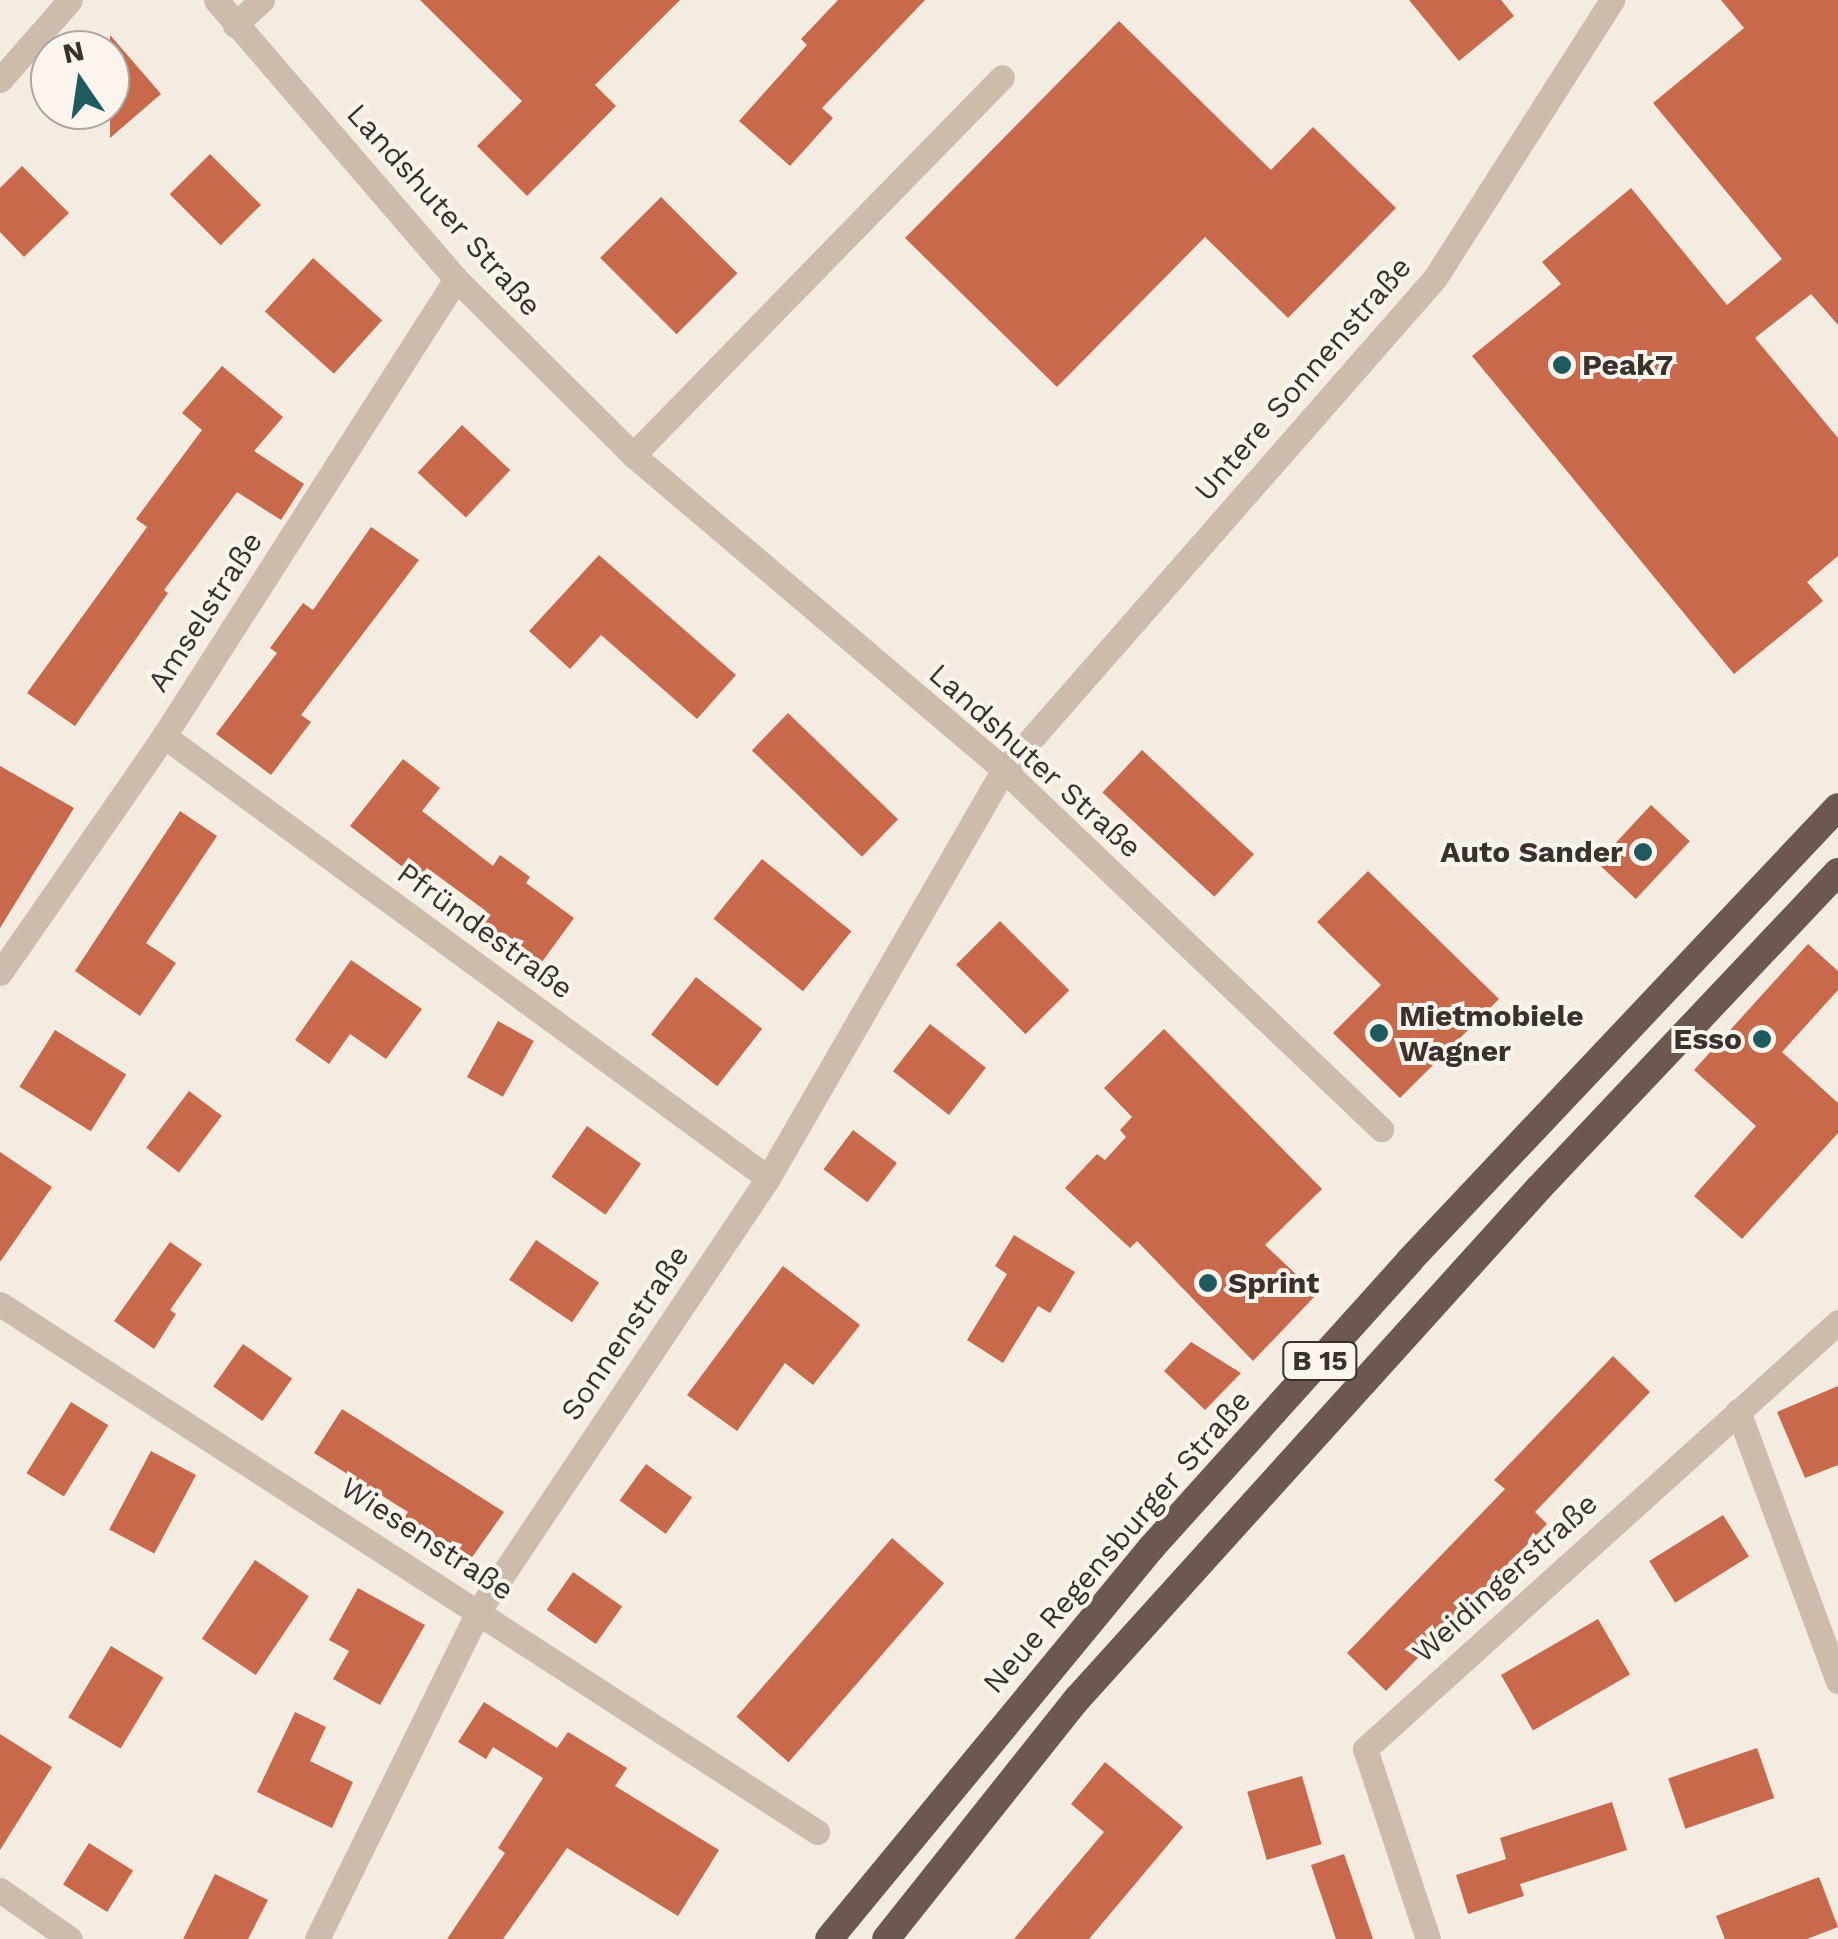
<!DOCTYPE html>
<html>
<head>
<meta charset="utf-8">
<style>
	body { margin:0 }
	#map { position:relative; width:1838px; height:1939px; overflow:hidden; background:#f4ebe1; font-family:"Work Sans",sans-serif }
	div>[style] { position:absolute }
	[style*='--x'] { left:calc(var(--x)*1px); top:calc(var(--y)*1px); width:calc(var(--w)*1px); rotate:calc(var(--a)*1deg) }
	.building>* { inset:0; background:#c8694b; transform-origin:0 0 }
	.minor>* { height:25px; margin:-12.5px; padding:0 12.5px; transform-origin:12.5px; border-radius:12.5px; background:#cdbbac }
	.trunk>* { height:28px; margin:-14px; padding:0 14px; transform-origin:14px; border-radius:14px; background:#6c584f }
	.dots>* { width:28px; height:28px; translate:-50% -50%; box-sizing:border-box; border:5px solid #fbf5ee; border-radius:50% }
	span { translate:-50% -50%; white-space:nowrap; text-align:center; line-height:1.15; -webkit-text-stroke:8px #fbf5ee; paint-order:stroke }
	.shield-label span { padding:2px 8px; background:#fbf5ee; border:2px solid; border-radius:8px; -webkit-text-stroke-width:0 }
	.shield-label { font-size:28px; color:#3b302b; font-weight:700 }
	.street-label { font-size:30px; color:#3b302b }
	.poi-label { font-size:30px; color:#3b302b; font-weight:700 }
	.left { translate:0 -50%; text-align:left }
	.right { translate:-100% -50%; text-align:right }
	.north { position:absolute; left:30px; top:30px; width:100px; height:100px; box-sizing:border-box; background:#fbf5ee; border:2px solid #aea6a0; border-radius:50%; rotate:347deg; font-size:28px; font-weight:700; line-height:40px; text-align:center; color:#3b302b }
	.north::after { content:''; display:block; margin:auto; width:35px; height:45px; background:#1f5a5e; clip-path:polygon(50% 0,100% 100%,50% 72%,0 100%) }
</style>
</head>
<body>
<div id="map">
	<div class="building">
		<i style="clip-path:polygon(420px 0,680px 0,595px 85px,616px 106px,527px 196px,477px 146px,522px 101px)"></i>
		<i style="clip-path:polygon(838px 0,925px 0,822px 108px,833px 118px,790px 166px,739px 121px,807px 45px,801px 39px)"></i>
		<i style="clip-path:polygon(1409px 0,1501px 0,1514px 16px,1459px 61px)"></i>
		<i style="clip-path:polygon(1721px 0,1838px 0,1838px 325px,1811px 294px,1755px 338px,1838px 438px,1838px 556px,1807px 582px,1823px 601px,1734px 674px,1472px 356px,1561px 284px,1542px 262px,1631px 188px,1727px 305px,1782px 259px,1653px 103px,1744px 28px)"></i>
		<i style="clip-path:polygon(1119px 21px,1271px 170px,1313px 127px,1396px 208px,1288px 318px,1205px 237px,1057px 387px,905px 238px)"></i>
		<i style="clip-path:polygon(110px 35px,161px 94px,110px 138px)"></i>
		<i style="left:210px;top:154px;width:72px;height:57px;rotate:45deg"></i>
		<i style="clip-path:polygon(22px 166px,69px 213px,24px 257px,0 232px,0 188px)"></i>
		<i style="left:661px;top:197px;width:108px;height:86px;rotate:45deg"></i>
		<i style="left:313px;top:258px;width:93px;height:72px;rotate:42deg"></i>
		<i style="clip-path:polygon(222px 366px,283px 417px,254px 451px,304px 484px,281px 520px,237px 492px,164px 590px,168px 593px,75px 726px,27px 693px,147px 527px,136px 519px,202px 430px,182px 413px)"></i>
		<i style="left:462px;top:425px;width:66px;height:65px;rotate:43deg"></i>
		<i style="clip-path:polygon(371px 527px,419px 560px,301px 715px,311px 722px,271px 775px,216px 734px,277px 653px,270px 648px,303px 603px,313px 610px)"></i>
		<i style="clip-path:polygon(599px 555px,736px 675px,697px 719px,601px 635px,570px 669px,529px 631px)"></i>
		<i style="left:788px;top:713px;width:153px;height:52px;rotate:44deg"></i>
		<i style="left:1142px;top:750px;width:153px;height:58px;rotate:43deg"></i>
		<i style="clip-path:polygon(403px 759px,440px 788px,422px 811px,493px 866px,500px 855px,530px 877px,526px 883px,574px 918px,539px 966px,479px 921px,486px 911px,427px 868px,418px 879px,350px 826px)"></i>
		<i style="clip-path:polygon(0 766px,74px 808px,0 928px)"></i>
		<i style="left:1651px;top:805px;width:53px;height:79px;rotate:43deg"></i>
		<i style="clip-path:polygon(180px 811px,217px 836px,146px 943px,176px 963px,140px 1016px,75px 971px)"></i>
		<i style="left:762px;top:859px;width:115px;height:77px;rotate:39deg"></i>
		<i style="clip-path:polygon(1368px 871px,1499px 999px,1400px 1098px,1333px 1033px,1381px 985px,1317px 922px)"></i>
		<i style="left:1000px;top:921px;width:98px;height:62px;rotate:45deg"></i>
		<i style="clip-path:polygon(1808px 944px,1838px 971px,1838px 990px,1782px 1052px,1838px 1103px,1838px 1133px,1742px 1239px,1694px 1196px,1756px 1126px,1694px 1070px)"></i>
		<i style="clip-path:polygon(351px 960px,422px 1009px,386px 1059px,350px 1034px,329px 1064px,295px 1040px)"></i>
		<i style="left:696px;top:977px;width:84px;height:73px;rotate:38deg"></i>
		<i style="left:498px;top:1021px;width:41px;height:64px;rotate:29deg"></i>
		<i style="left:930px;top:1024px;width:71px;height:60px;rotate:38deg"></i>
		<i style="clip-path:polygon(1164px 1029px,1322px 1189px,1265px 1245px,1317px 1294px,1253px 1361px,1137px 1241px,1130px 1248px,1065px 1188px,1097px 1154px,1105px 1160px,1126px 1137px,1120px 1130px,1132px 1117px,1104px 1088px)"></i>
		<i style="left:55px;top:1030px;width:84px;height:67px;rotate:32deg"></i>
		<i style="left:189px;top:1091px;width:41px;height:71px;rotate:37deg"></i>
		<i style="left:587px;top:1126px;width:66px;height:62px;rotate:35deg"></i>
		<i style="left:853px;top:1130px;width:55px;height:49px;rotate:37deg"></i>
		<i style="clip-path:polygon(0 1152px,52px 1187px,0 1262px)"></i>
		<i style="clip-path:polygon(1014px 1235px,1075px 1272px,1050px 1313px,1038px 1306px,1003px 1363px,967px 1340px,1007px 1274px,995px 1266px)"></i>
		<i style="left:536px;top:1240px;width:76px;height:48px;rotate:34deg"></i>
		<i style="clip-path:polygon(170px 1242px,202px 1264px,170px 1310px,176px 1314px,154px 1349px,114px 1321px)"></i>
		<i style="clip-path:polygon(783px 1266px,860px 1325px,813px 1385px,785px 1363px,737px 1431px,687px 1395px)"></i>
		<i style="clip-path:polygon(1191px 1342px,1241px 1373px,1205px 1410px,1164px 1371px)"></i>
		<i style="left:243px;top:1344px;width:60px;height:52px;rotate:35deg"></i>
		<i style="clip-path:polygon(1613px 1356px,1650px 1392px,1535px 1512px,1547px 1524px,1386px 1691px,1347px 1653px,1505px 1489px,1494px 1480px)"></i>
		<i style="clip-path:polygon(1838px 1386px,1838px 1465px,1805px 1478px,1777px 1412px)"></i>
		<i style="left:71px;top:1402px;width:44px;height:84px;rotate:32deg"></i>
		<i style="clip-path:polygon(342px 1409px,504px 1512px,468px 1563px,404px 1518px,408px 1512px,314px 1453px)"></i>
		<i style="left:151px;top:1451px;width:51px;height:89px;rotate:28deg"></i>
		<i style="left:646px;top:1464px;width:57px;height:45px;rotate:36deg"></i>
		<i style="left:1723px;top:1515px;width:49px;height:87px;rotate:58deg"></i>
		<i style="left:892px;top:1538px;width:69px;height:237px;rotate:41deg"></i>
		<i style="left:255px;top:1560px;width:65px;height:95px;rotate:34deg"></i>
		<i style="left:573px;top:1572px;width:60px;height:46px;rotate:35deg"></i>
		<i style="clip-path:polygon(358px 1588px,425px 1625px,380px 1705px,333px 1679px,349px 1651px,329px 1640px)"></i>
		<i style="left:1598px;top:1619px;width:64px;height:112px;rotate:60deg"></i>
		<i style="left:111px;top:1646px;width:61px;height:83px;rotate:31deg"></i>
		<i style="clip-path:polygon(484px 1702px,557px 1748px,568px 1732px,627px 1768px,615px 1786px,719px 1850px,678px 1916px,567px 1848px,503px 1939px,447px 1939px,505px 1853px,498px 1848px,543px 1778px,493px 1747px,486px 1759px,458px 1742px)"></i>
		<i style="clip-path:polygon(295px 1712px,326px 1727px,310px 1761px,353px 1782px,332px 1828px,257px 1792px)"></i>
		<i style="clip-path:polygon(0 1734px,52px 1767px,0 1850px)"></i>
		<i style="left:1757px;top:1748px;width:53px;height:94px;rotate:71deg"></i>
		<i style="clip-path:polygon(1105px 1762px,1183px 1827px,1089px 1939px,1014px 1939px,1104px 1832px,1071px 1804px)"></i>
		<i style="left:1302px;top:1776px;width:71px;height:57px;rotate:74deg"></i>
		<i style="clip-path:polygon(1612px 1802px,1627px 1850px,1520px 1884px,1524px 1896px,1468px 1914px,1456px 1875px,1506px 1859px,1500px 1838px)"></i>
		<i style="left:89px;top:1843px;width:52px;height:49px;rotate:32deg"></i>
		<i style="clip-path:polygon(1344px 1854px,1373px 1939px,1336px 1939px,1311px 1865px)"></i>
		<i style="clip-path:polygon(215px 1874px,268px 1900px,248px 1939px,183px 1939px)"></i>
		<i style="clip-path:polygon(1819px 1877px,1838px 1927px,1807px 1939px,1725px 1939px,1716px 1916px)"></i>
	</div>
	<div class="minor">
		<i style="--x:216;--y:0;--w:368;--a:49.3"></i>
		<i style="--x:456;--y:279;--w:250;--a:44.8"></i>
		<i style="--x:633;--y:455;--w:487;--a:40.3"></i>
		<i style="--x:1004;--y:770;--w:521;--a:43.6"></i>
		<i style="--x:235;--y:25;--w:37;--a:-43"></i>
		<i style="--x:0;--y:80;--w:106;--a:-48.8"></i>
		<i style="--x:633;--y:455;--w:528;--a:-45.69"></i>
		<i style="--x:164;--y:736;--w:748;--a:36.2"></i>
		<i style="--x:0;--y:973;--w:288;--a:-55.3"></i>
		<i style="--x:164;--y:736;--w:542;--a:-57.42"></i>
		<i style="--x:0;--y:1304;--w:973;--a:32.87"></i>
		<i style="--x:1738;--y:1411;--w:288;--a:69.7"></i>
		<i style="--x:0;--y:1890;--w:85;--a:35"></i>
		<i style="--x:317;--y:1939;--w:367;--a:-63.8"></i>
		<i style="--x:479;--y:1610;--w:520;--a:-56.22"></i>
		<i style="--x:768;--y:1178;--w:471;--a:-60"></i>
		<i style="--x:1004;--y:770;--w:654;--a:-48.78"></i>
		<i style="--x:1435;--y:278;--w:330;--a:-57.5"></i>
		<i style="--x:1428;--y:1939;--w:200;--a:-108.3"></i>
		<i style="--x:1365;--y:1749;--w:637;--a:-42.07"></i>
	</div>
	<div class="trunk">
		<i style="--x:829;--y:1939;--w:508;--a:-50.51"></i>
		<i style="--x:1152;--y:1547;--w:386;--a:-48"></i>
		<i style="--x:1410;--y:1260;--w:623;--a:-46.63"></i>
		<i style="--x:886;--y:1939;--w:308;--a:-51.5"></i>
		<i style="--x:1078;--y:1698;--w:687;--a:-47.89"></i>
		<i style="--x:1539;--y:1188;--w:435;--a:-46.6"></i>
	</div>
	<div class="dots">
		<i style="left:1562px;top:365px;background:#1f5a5e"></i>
		<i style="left:1643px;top:852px;background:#1f5a5e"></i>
		<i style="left:1379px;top:1033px;background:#1f5a5e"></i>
		<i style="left:1762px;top:1039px;background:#1f5a5e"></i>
		<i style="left:1208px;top:1283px;background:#1f5a5e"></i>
	</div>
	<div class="shield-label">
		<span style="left:1320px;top:1361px">B 15</span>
	</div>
	<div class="street-label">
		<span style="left:444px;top:210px;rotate:48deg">Landshuter Straße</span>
		<span style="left:1303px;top:379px;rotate:-49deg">Untere Sonnenstraße</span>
		<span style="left:205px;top:612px;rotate:-57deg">Amselstraße</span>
		<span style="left:1035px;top:761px;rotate:42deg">Landshuter Straße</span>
		<span style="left:485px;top:931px;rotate:36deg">Pfründestraße</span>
		<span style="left:625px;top:1333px;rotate:-56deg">Sonnenstraße</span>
		<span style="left:427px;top:1539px;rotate:33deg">Wiesenstraße</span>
		<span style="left:1117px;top:1542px;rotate:-49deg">Neue Regensburger Straße</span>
		<span style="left:1505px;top:1578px;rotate:-42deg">Weidingerstraße</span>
	</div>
	<div class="poi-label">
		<span class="left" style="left:1582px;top:365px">Peak7</span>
		<span class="right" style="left:1623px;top:852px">Auto Sander</span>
		<span class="left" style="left:1399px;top:1033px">Mietmobiele<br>Wagner</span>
		<span class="right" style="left:1742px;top:1039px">Esso</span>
		<span class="left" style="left:1228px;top:1283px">Sprint</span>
	</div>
	<div class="north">N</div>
</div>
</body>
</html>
